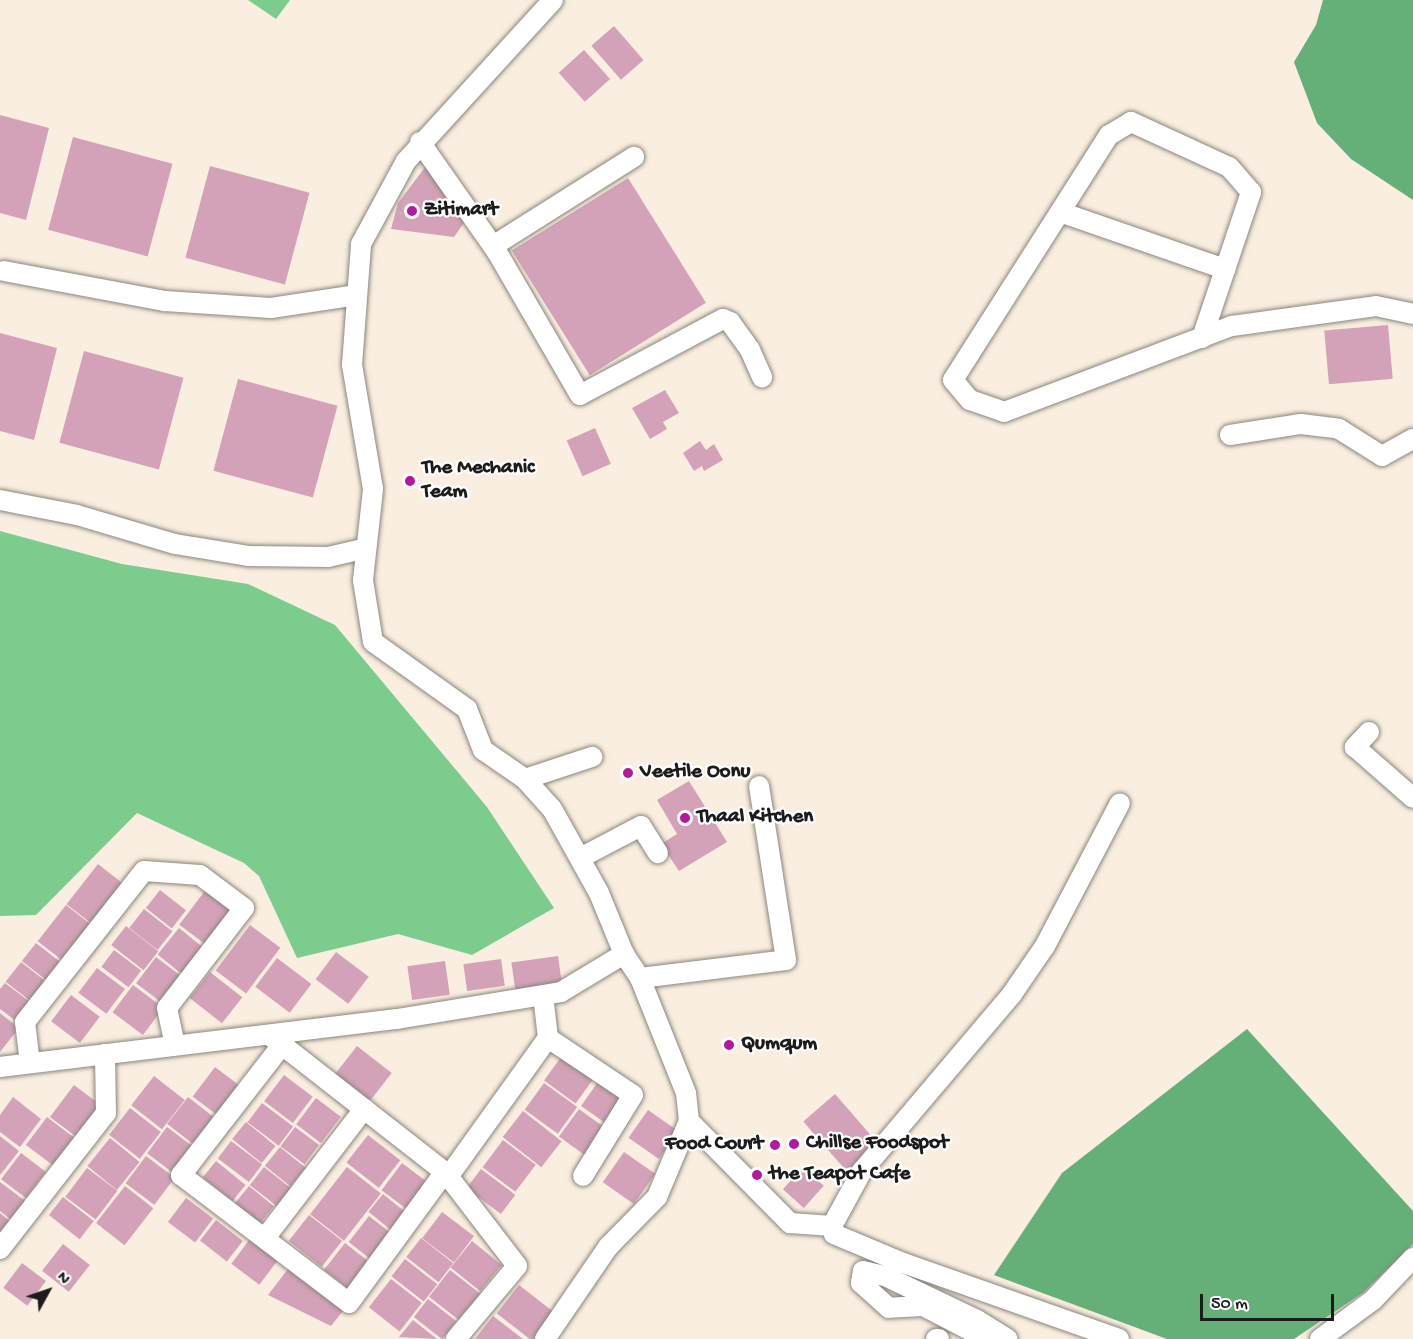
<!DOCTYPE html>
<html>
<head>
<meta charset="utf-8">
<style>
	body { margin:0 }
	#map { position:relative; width:1413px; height:1339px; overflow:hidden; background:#f9eedf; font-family:"Gochi Hand",sans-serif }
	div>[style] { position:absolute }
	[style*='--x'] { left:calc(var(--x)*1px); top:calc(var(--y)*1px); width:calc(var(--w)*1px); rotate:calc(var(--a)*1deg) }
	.green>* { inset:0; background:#7ccc8d }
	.forest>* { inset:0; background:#65b078 }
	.building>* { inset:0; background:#d3a2b8; transform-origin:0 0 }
	.roads { filter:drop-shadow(0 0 2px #8a857e) drop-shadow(0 0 2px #8a857e) }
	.minor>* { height:20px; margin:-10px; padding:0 10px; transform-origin:10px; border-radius:10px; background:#fff }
	.dots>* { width:16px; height:16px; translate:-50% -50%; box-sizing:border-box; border:3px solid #fff; border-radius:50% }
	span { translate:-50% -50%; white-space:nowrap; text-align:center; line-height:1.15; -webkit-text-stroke:4.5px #fff; paint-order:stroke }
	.poi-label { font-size:21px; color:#1c1c1c; font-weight:700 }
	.left { translate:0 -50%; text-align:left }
	.right { translate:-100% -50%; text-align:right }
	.north { position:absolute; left:18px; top:1261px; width:60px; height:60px; -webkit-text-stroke:4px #fff; paint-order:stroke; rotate:50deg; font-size:16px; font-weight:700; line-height:24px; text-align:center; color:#1c1c1c }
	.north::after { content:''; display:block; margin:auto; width:21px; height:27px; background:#1c1c1c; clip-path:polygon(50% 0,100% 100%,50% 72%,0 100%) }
	.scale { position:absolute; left:1200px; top:1294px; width:134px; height:27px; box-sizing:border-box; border:3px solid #1c1c1c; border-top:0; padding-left:8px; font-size:18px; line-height:21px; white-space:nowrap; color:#1c1c1c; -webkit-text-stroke:4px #fff; paint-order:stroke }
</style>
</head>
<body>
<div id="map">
	<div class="green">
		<i style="clip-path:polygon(248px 0,290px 0,276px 19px)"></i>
		<i style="clip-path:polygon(0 531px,122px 564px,248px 584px,335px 625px,487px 807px,554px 908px,472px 955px,398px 934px,297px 958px,259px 876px,244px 863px,137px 813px,36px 915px,0 916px)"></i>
	</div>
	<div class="forest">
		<i style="clip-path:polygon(1323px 0,1413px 0,1413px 200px,1351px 159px,1317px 123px,1294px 62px,1316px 25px)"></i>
		<i style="clip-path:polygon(1247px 1029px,1413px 1211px,1413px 1244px,1364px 1292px,1294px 1339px,1167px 1339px,994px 1275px,1062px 1173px)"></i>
	</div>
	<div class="building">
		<i style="left:614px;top:26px;width:45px;height:30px;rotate:49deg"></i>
		<i style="left:584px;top:50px;width:39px;height:34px;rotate:48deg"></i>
		<i style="clip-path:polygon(0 115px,49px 128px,26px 220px,0 213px)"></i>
		<i style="left:73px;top:137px;width:103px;height:96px;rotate:15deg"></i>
		<i style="clip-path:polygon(429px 162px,466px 220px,454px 237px,391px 229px,398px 203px)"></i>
		<i style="left:210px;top:166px;width:103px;height:95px;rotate:15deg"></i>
		<i style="left:628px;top:178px;width:147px;height:137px;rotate:58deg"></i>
		<i style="left:1388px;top:325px;width:54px;height:64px;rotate:85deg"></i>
		<i style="clip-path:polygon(0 333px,57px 348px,34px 440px,0 431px)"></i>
		<i style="left:84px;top:351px;width:103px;height:95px;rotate:15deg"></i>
		<i style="left:238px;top:379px;width:103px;height:95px;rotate:15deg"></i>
		<i style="clip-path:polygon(665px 390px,679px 413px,663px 422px,667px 429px,650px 439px,632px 408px)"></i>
		<i style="left:595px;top:428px;width:39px;height:31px;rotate:66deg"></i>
		<i style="clip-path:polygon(700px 441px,706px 450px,714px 444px,723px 460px,704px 471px,702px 466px,694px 471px,683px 453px)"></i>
		<i style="clip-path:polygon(689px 781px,727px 842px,679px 871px,661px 844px,677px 834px,657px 800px)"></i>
		<i style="left:98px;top:864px;width:36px;height:51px;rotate:38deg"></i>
		<i style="left:207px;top:888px;width:35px;height:46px;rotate:37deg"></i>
		<i style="left:160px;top:890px;width:33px;height:23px;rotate:38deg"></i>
		<i style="left:66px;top:905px;width:37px;height:46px;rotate:38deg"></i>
		<i style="left:144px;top:909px;width:36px;height:24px;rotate:38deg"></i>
		<i style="left:250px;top:925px;width:38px;height:57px;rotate:37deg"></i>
		<i style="left:126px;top:926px;width:41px;height:24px;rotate:38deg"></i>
		<i style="left:179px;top:928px;width:33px;height:34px;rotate:39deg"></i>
		<i style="left:36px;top:943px;width:34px;height:23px;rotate:38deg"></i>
		<i style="left:114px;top:950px;width:34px;height:21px;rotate:37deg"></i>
		<i style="left:336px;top:952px;width:41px;height:34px;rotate:37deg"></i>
		<i style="left:558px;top:956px;width:28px;height:47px;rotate:82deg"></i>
		<i style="left:156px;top:957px;width:31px;height:33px;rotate:37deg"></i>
		<i style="left:277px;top:958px;width:43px;height:36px;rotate:37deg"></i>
		<i style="left:501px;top:959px;width:27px;height:38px;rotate:82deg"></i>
		<i style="left:445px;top:961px;width:34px;height:38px;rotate:82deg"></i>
		<i style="left:21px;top:962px;width:37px;height:25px;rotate:38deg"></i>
		<i style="left:97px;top:968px;width:35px;height:31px;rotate:37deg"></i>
		<i style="left:210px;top:972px;width:41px;height:33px;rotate:38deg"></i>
		<i style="clip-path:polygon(5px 983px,34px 1005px,20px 1024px,0 1009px,0 989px)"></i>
		<i style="left:133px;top:985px;width:38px;height:34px;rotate:37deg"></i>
		<i style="left:71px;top:995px;width:36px;height:33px;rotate:37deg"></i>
		<i style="clip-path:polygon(0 1013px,19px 1028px,0 1052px)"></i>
		<i style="left:357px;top:1046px;width:44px;height:36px;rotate:38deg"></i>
		<i style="left:564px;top:1053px;width:39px;height:34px;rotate:36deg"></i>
		<i style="left:215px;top:1067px;width:36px;height:37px;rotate:37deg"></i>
		<i style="left:284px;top:1075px;width:36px;height:33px;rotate:37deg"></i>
		<i style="left:154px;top:1076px;width:39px;height:37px;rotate:38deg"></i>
		<i style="left:600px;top:1079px;width:33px;height:33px;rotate:35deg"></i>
		<i style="left:544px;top:1083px;width:41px;height:33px;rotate:36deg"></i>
		<i style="left:74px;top:1085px;width:38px;height:40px;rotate:37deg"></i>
		<i style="left:835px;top:1094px;width:67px;height:42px;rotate:49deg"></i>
		<i style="clip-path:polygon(13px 1097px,41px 1119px,20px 1147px,0 1132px,0 1115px)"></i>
		<i style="left:188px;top:1097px;width:39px;height:34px;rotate:38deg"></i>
		<i style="left:316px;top:1098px;width:31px;height:33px;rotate:37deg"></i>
		<i style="left:262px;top:1103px;width:39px;height:24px;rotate:37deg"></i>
		<i style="left:130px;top:1108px;width:39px;height:34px;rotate:38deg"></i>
		<i style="left:579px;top:1109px;width:32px;height:34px;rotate:36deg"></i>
		<i style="left:648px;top:1110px;width:37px;height:34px;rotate:35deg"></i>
		<i style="left:523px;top:1111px;width:49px;height:33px;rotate:38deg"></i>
		<i style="left:47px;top:1117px;width:36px;height:35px;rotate:37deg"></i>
		<i style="left:246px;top:1122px;width:38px;height:22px;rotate:39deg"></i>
		<i style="left:167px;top:1127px;width:36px;height:33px;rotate:37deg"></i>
		<i style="left:295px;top:1127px;width:30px;height:24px;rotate:37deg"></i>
		<i style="left:368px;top:1135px;width:41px;height:35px;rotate:38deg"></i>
		<i style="clip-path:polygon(0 1136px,19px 1151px,0 1175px)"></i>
		<i style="left:110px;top:1138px;width:38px;height:36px;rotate:39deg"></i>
		<i style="left:503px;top:1140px;width:41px;height:34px;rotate:37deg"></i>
		<i style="left:231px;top:1141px;width:39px;height:22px;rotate:37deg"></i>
		<i style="left:280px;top:1147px;width:33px;height:24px;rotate:39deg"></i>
		<i style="left:624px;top:1152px;width:38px;height:37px;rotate:35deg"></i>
		<i style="left:21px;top:1153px;width:31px;height:33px;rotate:37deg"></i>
		<i style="left:146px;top:1156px;width:36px;height:34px;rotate:37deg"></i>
		<i style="left:216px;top:1161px;width:38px;height:21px;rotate:39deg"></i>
		<i style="left:402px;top:1163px;width:36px;height:34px;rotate:37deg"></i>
		<i style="left:264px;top:1167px;width:36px;height:23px;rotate:38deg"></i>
		<i style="left:347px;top:1167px;width:43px;height:60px;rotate:38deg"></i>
		<i style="left:803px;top:1167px;width:28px;height:30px;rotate:42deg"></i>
		<i style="left:87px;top:1168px;width:38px;height:36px;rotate:37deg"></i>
		<i style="left:481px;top:1169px;width:43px;height:24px;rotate:37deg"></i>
		<i style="clip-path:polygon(0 1182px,28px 1203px,14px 1222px,0 1211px)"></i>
		<i style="left:125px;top:1186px;width:36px;height:47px;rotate:38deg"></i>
		<i style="left:249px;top:1186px;width:32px;height:23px;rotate:39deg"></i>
		<i style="left:383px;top:1194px;width:32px;height:23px;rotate:39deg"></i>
		<i style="left:63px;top:1197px;width:39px;height:23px;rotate:38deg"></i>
		<i style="left:186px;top:1198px;width:34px;height:30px;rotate:37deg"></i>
		<i style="left:442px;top:1212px;width:40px;height:33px;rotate:37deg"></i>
		<i style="clip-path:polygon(0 1213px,12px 1223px,0 1238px)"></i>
		<i style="left:309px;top:1215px;width:42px;height:33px;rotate:38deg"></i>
		<i style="left:369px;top:1216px;width:28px;height:33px;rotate:38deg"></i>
		<i style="left:216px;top:1220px;width:34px;height:26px;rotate:38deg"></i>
		<i style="left:421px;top:1238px;width:41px;height:24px;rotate:38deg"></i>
		<i style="left:250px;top:1239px;width:35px;height:31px;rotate:37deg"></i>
		<i style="left:472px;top:1241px;width:38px;height:34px;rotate:39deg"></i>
		<i style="left:345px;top:1243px;width:34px;height:34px;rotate:38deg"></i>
		<i style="left:63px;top:1244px;width:34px;height:34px;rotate:38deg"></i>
		<i style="left:405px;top:1259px;width:41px;height:22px;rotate:38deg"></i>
		<i style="left:22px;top:1263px;width:30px;height:31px;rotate:37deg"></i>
		<i style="clip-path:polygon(291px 1265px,346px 1307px,331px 1326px,268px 1295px)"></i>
		<i style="left:450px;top:1270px;width:39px;height:34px;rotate:38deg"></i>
		<i style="left:391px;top:1279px;width:39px;height:36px;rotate:38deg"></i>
		<i style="left:519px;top:1285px;width:46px;height:36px;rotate:38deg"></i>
		<i style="left:428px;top:1299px;width:36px;height:23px;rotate:38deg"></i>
		<i style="clip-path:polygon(493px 1316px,523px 1339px,475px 1339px)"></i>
		<i style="clip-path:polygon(413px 1320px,437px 1339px,399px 1337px)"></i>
	</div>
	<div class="roads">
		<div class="minor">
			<i style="--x:420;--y:142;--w:134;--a:55"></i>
			<i style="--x:497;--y:252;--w:165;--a:59.9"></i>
			<i style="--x:580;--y:395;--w:162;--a:-28"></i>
			<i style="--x:723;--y:319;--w:8;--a:23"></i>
			<i style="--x:730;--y:322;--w:34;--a:54"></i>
			<i style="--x:750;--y:350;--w:30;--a:66"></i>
			<i style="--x:1060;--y:212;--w:175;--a:19.1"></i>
			<i style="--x:493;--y:246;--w:167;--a:-32.3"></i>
			<i style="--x:4;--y:271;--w:164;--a:10.6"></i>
			<i style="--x:165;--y:301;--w:106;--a:3.8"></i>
			<i style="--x:271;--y:308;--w:87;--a:-8.6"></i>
			<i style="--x:1202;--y:338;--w:154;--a:-71.4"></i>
			<i style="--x:1251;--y:192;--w:33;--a:-131"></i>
			<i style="--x:1229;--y:167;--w:108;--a:-155.3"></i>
			<i style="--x:1131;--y:122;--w:26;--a:149"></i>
			<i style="--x:1109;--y:135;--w:290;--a:122.5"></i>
			<i style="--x:953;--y:380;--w:26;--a:50"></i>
			<i style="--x:970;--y:400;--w:36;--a:19"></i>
			<i style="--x:1004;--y:412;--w:244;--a:-20.7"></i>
			<i style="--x:1232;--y:326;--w:145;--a:-7.9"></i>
			<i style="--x:1376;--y:306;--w:38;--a:12"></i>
			<i style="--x:1230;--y:435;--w:72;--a:-8.8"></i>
			<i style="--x:1301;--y:424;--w:38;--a:7"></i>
			<i style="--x:1339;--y:429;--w:51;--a:32.1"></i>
			<i style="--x:1382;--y:456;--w:35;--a:-29"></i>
			<i style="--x:0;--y:500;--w:78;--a:11"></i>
			<i style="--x:77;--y:515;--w:102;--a:16.5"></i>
			<i style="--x:175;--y:544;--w:74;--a:9.3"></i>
			<i style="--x:248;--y:556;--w:80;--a:0.7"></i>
			<i style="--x:328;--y:557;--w:39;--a:-13"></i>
			<i style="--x:1369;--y:732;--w:21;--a:133"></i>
			<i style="--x:1355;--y:747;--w:77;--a:41.3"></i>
			<i style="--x:525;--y:779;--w:71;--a:-18.2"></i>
			<i style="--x:580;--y:858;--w:69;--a:-27.7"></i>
			<i style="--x:641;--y:826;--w:32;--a:58"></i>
			<i style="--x:640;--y:978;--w:147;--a:-7"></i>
			<i style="--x:786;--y:960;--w:176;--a:-98.8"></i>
			<i style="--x:272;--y:1037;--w:219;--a:38"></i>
			<i style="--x:445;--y:1172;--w:118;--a:52.5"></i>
			<i style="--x:517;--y:1266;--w:95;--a:129.9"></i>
			<i style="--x:548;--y:1038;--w:102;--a:33.8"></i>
			<i style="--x:633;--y:1095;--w:95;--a:121.7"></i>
			<i style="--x:282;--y:1045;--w:165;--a:127.8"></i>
			<i style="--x:181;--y:1175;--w:211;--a:37.3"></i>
			<i style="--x:349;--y:1303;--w:162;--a:-53.8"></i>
			<i style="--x:30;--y:1063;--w:41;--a:-97"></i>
			<i style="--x:25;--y:1022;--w:192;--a:-51.8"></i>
			<i style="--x:144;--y:871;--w:56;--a:4.1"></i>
			<i style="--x:200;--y:875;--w:55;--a:36.9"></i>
			<i style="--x:244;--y:908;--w:126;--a:127.6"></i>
			<i style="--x:167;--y:1008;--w:38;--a:78"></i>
			<i style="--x:0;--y:1067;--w:400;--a:-6.9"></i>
			<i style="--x:397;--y:1019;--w:166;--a:-9.3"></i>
			<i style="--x:561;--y:992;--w:74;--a:-31.1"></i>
			<i style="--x:689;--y:1121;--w:144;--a:45.3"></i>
			<i style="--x:790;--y:1223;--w:42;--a:4.1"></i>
			<i style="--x:448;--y:1177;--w:171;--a:-54.3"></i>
			<i style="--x:548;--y:1038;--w:43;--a:-96.6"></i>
			<i style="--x:265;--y:1238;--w:163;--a:-52.5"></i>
			<i style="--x:0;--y:1249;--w:172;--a:-52.1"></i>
			<i style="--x:106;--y:1113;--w:59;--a:-91"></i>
			<i style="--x:545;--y:1339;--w:112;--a:-55.6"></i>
			<i style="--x:608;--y:1247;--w:70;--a:-45.6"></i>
			<i style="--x:657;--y:1197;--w:82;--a:-67.2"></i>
			<i style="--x:689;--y:1121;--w:28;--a:-96"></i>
			<i style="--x:686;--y:1093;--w:124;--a:-111.8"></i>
			<i style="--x:640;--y:978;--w:29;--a:-124"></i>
			<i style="--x:624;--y:954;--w:66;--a:-112.3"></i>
			<i style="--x:599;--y:893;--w:96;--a:-119.2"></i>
			<i style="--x:552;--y:809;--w:40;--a:-132"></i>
			<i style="--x:525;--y:779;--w:51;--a:-145.4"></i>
			<i style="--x:483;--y:750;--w:44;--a:-111.3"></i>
			<i style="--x:467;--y:709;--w:115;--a:-144.5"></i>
			<i style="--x:373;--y:642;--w:63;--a:-99.2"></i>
			<i style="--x:363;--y:580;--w:92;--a:-83.7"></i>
			<i style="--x:373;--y:489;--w:126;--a:-99.6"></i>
			<i style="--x:352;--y:365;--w:121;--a:-85.7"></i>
			<i style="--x:361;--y:244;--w:94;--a:-61.5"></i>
			<i style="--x:406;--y:161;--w:218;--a:-47.6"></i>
			<i style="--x:936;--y:1339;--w:3;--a:0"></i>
			<i style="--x:987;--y:1339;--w:72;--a:-152.7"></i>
			<i style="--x:923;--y:1306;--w:34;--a:177"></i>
			<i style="--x:889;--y:1308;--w:38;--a:-138"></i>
			<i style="--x:861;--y:1283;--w:12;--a:-81"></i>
			<i style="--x:863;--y:1271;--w:23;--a:13"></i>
			<i style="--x:885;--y:1276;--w:102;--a:25.6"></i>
			<i style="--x:977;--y:1320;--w:36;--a:32"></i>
			<i style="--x:1119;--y:1339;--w:229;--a:-160.6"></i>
			<i style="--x:903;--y:1263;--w:75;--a:-157.2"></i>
			<i style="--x:834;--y:1234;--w:8;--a:-104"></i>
			<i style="--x:832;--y:1226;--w:63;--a:-61.4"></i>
			<i style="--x:862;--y:1171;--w:232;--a:-49.7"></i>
			<i style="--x:1012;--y:994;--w:58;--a:-55.5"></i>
			<i style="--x:1045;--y:946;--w:161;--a:-62.3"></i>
			<i style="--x:1320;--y:1339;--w:66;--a:-36.3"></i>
			<i style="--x:1373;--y:1300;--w:58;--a:-46.4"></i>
		</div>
	</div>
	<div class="dots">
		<i style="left:412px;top:211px;background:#b5179e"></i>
		<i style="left:410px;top:481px;background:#b5179e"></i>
		<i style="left:628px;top:773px;background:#b5179e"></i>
		<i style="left:685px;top:818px;background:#b5179e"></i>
		<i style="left:729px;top:1045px;background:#b5179e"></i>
		<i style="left:794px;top:1144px;background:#b5179e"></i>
		<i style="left:775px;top:1145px;background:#b5179e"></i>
		<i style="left:757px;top:1175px;background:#b5179e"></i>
	</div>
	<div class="poi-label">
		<span class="left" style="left:424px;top:211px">Zitimart</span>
		<span class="left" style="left:422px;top:481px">The Mechanic<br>Team</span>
		<span class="left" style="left:640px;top:773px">Veetile Oonu</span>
		<span class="left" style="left:697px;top:818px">Thaal Kitchen</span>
		<span class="left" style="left:741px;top:1045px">Qumqum</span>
		<span class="left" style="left:806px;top:1144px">Chillse Foodspot</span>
		<span class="right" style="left:763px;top:1145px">Food Court</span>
		<span class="left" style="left:769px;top:1175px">the Teapot Cafe</span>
	</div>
	<div class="north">N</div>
	<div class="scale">50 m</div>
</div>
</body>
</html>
